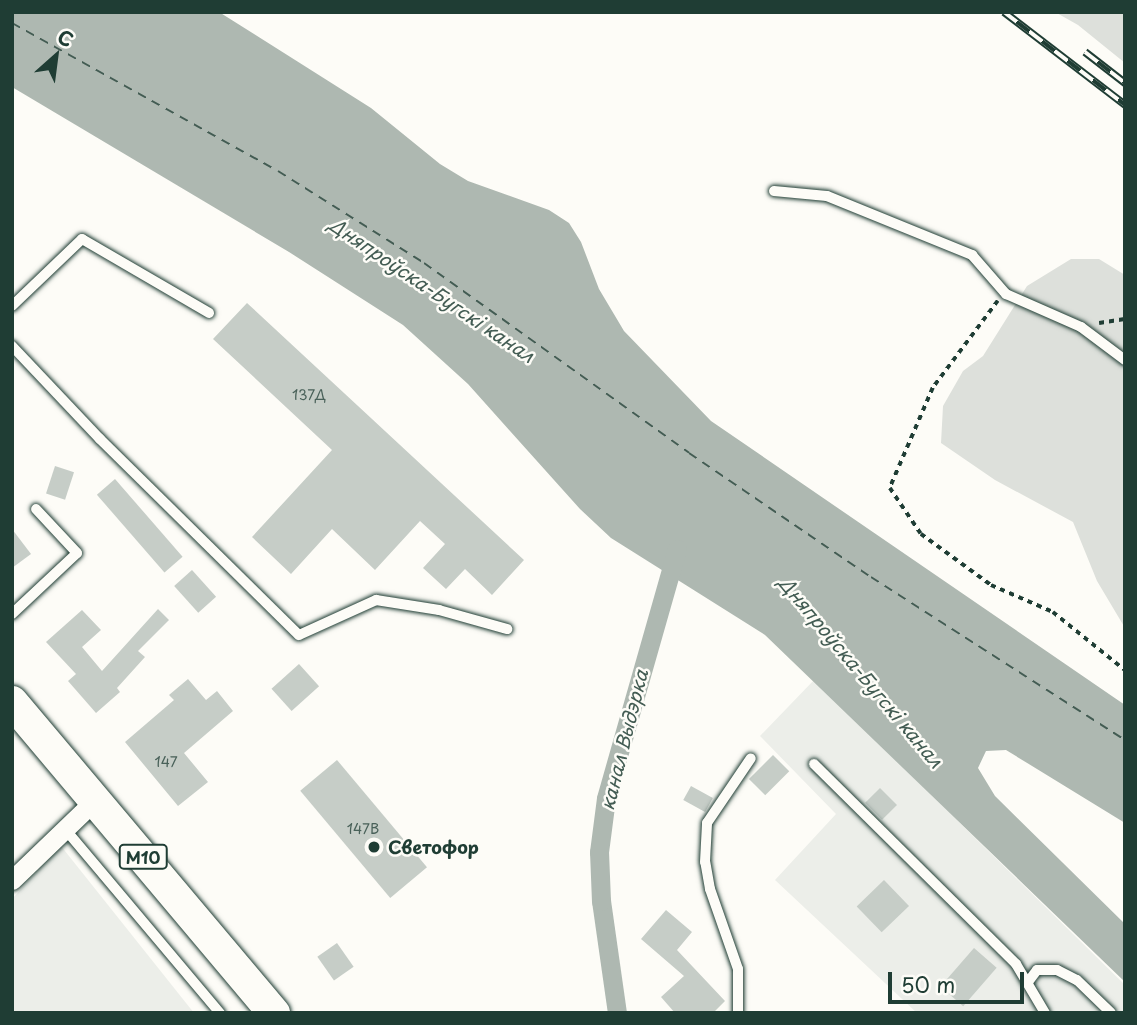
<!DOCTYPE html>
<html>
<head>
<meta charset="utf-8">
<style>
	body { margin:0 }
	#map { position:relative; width:1137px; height:1025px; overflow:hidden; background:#fdfcf7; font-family:"Playpen Sans",sans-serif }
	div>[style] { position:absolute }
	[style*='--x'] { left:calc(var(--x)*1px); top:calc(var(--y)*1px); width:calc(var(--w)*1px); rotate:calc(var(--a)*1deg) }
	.built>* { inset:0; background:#eceee9 }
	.green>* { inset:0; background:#dde0db }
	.water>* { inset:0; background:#aeb8b1 }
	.canal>* { height:19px; margin:-9.5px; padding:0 9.5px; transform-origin:9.5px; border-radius:9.5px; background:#aeb8b1 }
	.ferry>* { height:2px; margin-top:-1px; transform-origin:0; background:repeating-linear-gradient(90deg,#435c53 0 9px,transparent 0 16px) }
	.building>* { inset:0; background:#c6cdc7; transform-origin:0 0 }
	.path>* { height:3.5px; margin-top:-1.75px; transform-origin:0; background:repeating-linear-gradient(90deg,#1f3d34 0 5px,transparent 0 10px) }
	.roads { filter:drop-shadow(0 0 2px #1f3d34) drop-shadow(0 0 2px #1f3d34) }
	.lane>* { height:10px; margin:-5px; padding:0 5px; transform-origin:5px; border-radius:5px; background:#fdfcf7 }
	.street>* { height:19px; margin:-9.5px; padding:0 9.5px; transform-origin:9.5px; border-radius:9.5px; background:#fdfcf7 }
	.primary>* { height:32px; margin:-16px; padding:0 16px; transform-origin:16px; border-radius:16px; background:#fdfcf7 }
	.rail>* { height:8px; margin-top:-4px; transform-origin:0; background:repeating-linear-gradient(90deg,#fdfcf7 0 16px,#1f3d34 0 32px); box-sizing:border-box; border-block:2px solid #1f3d34 }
	.dots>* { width:19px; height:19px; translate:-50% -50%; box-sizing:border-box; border:4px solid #fdfcf7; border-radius:50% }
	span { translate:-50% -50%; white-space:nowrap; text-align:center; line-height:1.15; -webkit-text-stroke:5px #fdfcf7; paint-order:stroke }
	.number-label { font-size:14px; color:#496159 }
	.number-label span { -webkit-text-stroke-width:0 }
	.shield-label span { padding:2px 5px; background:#fdfcf7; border:2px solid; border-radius:5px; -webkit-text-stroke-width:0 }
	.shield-label { font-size:16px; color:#1f3d34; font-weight:700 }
	.poi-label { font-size:18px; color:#1f3d34; font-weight:700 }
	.left { translate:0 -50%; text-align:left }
	.water-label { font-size:19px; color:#435c53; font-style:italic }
	.frame { position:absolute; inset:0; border:14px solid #1f3d34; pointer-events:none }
	.north { position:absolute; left:21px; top:21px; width:70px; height:70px; -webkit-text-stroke:5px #fdfcf7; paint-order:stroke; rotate:28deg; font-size:19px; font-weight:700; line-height:28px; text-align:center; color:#1f3d34 }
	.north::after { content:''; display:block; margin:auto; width:24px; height:32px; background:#1f3d34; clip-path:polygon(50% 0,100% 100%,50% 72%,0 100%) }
	.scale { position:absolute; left:888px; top:972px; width:136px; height:32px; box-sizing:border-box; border:4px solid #1f3d34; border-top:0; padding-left:9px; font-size:21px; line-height:24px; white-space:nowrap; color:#1f3d34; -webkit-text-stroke:5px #fdfcf7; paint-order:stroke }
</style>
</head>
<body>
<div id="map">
	<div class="built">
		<i style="clip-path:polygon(814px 680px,1125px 985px,1125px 1013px,917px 1013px,775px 880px,836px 814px,760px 736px)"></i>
		<i style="clip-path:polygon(61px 846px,194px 1013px,12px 1013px,12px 899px)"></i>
	</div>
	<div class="green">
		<i style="clip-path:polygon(1055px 12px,1125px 12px,1125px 63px,1078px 25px)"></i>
		<i style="clip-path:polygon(1071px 259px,1099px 259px,1125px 275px,1125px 628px,1097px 581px,1073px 522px,995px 480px,941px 443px,943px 406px,963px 371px,983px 356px,1027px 286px)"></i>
	</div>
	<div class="water">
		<i style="clip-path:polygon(12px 12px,219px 12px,371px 108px,440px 164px,468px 181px,549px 210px,569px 223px,581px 242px,599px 289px,624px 331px,711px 421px,1125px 705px,1125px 823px,1006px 750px,986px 751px,978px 768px,995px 796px,1125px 924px,1125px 982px,765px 635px,611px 538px,580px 509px,468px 384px,403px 325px,289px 252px,12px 87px)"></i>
	</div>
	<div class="canal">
		<i style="--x:617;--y:1013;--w:113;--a:-98.1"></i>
		<i style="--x:601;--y:901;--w:49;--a:-92.3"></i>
		<i style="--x:599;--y:852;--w:54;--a:-82.6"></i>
		<i style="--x:606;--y:798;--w:259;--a:-74.1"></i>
	</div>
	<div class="ferry">
		<i style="--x:12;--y:23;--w:304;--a:29.1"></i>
		<i style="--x:278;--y:171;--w:173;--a:32.2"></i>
		<i style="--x:424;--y:263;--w:326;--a:35.6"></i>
		<i style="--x:689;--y:453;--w:220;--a:34.3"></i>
		<i style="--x:871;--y:577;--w:302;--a:32.7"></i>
	</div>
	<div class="building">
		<i style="clip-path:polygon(247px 303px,524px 560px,492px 595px,465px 569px,446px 589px,423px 568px,445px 544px,420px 521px,375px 570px,332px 529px,291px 574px,252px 537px,332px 450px,213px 339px)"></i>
		<i style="left:55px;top:466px;width:20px;height:29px;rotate:18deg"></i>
		<i style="left:115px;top:479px;width:103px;height:24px;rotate:49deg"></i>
		<i style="clip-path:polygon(12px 529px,31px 554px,12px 568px)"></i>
		<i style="left:192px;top:570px;width:36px;height:24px;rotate:48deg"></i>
		<i style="clip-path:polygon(158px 609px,169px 620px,138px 651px,145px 657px,117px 688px,120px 692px,96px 713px,68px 681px,76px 674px,46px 642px,82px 610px,101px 630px,82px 647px,102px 671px)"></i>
		<i style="left:299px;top:664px;width:30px;height:37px;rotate:48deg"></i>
		<i style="clip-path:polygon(188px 679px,206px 700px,217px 691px,233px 711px,184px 753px,208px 782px,178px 806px,125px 742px,174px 700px,169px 695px)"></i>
		<i style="left:773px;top:755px;width:23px;height:34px;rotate:45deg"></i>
		<i style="left:337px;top:760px;width:140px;height:48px;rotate:50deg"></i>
		<i style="left:691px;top:786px;width:25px;height:16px;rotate:29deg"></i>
		<i style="left:880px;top:788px;width:24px;height:21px;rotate:45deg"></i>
		<i style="left:884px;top:880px;width:36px;height:38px;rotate:46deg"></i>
		<i style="clip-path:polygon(666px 910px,692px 932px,677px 950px,725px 1001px,713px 1013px,675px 1013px,661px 997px,684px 976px,641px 939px)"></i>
		<i style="left:337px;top:943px;width:29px;height:24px;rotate:55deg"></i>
		<i style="left:974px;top:948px;width:30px;height:51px;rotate:41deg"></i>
	</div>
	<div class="path">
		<i style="--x:998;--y:301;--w:109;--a:126.8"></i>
		<i style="--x:933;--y:388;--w:109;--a:113.3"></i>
		<i style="--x:890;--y:488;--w:55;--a:56"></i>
		<i style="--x:921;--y:534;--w:87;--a:36.1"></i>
		<i style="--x:991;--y:585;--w:68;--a:23.5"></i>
		<i style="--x:1053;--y:612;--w:92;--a:38.9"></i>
		<i style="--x:1099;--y:323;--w:26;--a:-9"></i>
	</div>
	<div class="roads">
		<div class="lane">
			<i style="--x:774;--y:191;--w:53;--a:5.4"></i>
			<i style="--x:827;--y:196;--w:157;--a:22.1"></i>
			<i style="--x:972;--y:255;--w:52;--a:48.9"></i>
			<i style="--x:1006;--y:294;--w:82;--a:23.7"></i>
			<i style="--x:1081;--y:327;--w:55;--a:36.9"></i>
			<i style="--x:12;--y:306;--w:97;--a:-43.7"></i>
			<i style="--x:82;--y:239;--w:147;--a:30.2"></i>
			<i style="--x:12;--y:346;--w:128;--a:46.6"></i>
			<i style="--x:100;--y:439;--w:279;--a:44.6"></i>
			<i style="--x:299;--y:635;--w:85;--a:-24.4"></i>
			<i style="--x:376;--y:600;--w:64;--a:9"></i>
			<i style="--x:439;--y:610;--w:71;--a:15.6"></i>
			<i style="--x:12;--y:614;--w:89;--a:-43.2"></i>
			<i style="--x:77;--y:553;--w:60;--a:-133"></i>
			<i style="--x:814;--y:764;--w:284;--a:44.7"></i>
			<i style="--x:1016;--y:964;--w:57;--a:59.4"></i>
			<i style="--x:65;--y:829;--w:241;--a:49.9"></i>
			<i style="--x:1028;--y:982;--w:15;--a:-53"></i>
			<i style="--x:1037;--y:970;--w:20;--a:0"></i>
			<i style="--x:1057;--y:970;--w:22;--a:27"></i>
			<i style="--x:1077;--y:980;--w:47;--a:44.1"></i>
			<i style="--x:738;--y:1013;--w:44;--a:-90"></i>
			<i style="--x:738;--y:969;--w:85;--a:-109.3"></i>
			<i style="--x:710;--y:889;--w:27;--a:-100"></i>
			<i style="--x:705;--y:862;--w:39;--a:-87"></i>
			<i style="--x:707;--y:823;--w:78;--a:-55.9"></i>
		</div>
		<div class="street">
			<i style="--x:12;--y:880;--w:115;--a:-43.9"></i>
		</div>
		<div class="primary">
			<i style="--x:12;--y:702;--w:407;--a:49.9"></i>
		</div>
	</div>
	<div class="rail">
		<i style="--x:1004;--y:12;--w:153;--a:37.5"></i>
		<i style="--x:1085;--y:52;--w:51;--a:37.8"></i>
	</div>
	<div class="dots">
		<i style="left:374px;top:847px;background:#1f3d34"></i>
	</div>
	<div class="number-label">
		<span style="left:309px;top:395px">137Д</span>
		<span style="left:166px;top:762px">147</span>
		<span style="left:363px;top:829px">147В</span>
	</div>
	<div class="shield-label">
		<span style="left:143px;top:857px">М10</span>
	</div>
	<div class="poi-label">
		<span class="left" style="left:388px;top:847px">Светофор</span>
	</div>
	<div class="water-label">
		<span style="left:432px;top:290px;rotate:34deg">Дняпроўска-Бугскі канал</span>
		<span style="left:861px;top:672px;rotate:50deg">Дняпроўска-Бугскі канал</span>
		<span style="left:624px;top:740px;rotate:-76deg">канал Выдэрка</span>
	</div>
	<div class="frame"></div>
	<div class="north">С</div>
	<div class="scale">50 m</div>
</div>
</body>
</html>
